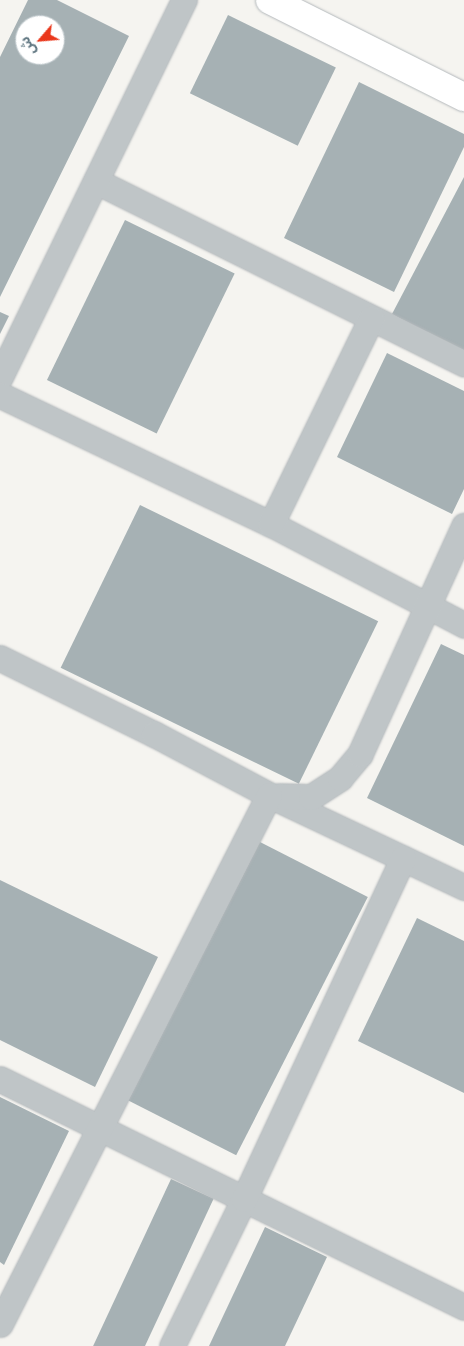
<!DOCTYPE html>
<html>
<head>
<meta charset="utf-8">
<style>
	body { margin:0 }
	#map { position:relative; width:464px; height:1346px; overflow:hidden; background:#f5f4f0; font-family:"Public Sans","Noto Sans Arabic",sans-serif }
	div>[style] { position:absolute }
	[style*='--x'] { left:calc(var(--x)*1px); top:calc(var(--y)*1px); width:calc(var(--w)*1px); rotate:calc(var(--a)*1deg) }
	.building>* { inset:0; background:#a6b1b4; transform-origin:0 0 }
	.roads { filter:drop-shadow(0 0 1px #b3b8bb) drop-shadow(0 0 1px #b3b8bb) }
	.minor>* { height:25px; margin:-12.5px; padding:0 12.5px; transform-origin:12.5px; border-radius:12.5px; background:#bfc5c7 }
	.major>* { height:28px; margin:-14px; padding:0 14px; transform-origin:14px; border-radius:14px; background:#fff }
	span { translate:-50% -50%; white-space:nowrap; text-align:center; line-height:1.15; -webkit-text-stroke:5px #fff; paint-order:stroke }
	.north { position:absolute; left:15px; top:15px; width:50px; height:50px; box-sizing:border-box; background:#fff; border:1px solid #c0c9cd; border-radius:50%; rotate:243deg; font-size:14px; font-weight:700; line-height:20px; text-align:center; color:#627883 }
	.north::after { content:''; display:block; margin:auto; width:18px; height:22px; background:#ea371b; clip-path:polygon(50% 0,100% 100%,50% 72%,0 100%) }
</style>
</head>
<body>
<div id="map">
	<div class="building">
		<i style="clip-path:polygon(evenodd,28px 0,57px 0,129px 36px,0 297px,0 57px,28px 0,25px 25px,55px 25px,55px 55px,25px 55px,25px 25px)"></i>
		<i style="left:228px;top:15px;width:120px;height:87px;rotate:26deg"></i>
		<i style="clip-path:polygon(359px 82px,464px 134px,464px 147px,394px 292px,284px 238px)"></i>
		<i style="clip-path:polygon(464px 177px,464px 353px,392px 314px)"></i>
		<i style="left:125px;top:220px;width:122px;height:178px;rotate:26deg"></i>
		<i style="clip-path:polygon(0 312px,9px 316px,0 334px)"></i>
		<i style="clip-path:polygon(387px 353px,464px 391px,464px 489px,452px 514px,337px 457px)"></i>
		<i style="left:140px;top:505px;width:265px;height:181px;rotate:26deg"></i>
		<i style="clip-path:polygon(441px 644px,464px 655px,464px 846px,367px 798px)"></i>
		<i style="left:260px;top:842px;width:121px;height:290px;rotate:27deg"></i>
		<i style="clip-path:polygon(0 880px,158px 957px,95px 1087px,0 1040px)"></i>
		<i style="clip-path:polygon(417px 918px,464px 941px,464px 1093px,358px 1041px)"></i>
		<i style="clip-path:polygon(0 1097px,69px 1131px,4px 1265px,0 1262px)"></i>
		<i style="left:171px;top:1179px;width:47px;height:185px;rotate:25deg"></i>
		<i style="clip-path:polygon(265px 1227px,327px 1257px,285px 1346px,209px 1346px)"></i>
	</div>
	<div class="roads">
		<div class="minor">
			<i style="--x:96;--y:181;--w:411;--a:26.4"></i>
			<i style="--x:0;--y:377;--w:420;--a:-64"></i>
			<i style="--x:0;--y:395;--w:300;--a:25.5"></i>
			<i style="--x:271;--y:524;--w:218;--a:27.6"></i>
			<i style="--x:271;--y:524;--w:228;--a:-64"></i>
			<i style="--x:0;--y:658;--w:172;--a:26.3"></i>
			<i style="--x:154;--y:734;--w:130;--a:27.9"></i>
			<i style="--x:269;--y:795;--w:216;--a:25.3"></i>
			<i style="--x:279;--y:796;--w:32;--a:2"></i>
			<i style="--x:311;--y:797;--w:35;--a:-33"></i>
			<i style="--x:340;--y:778;--w:31;--a:-50"></i>
			<i style="--x:360;--y:754;--w:251;--a:-65.5"></i>
			<i style="--x:0;--y:1079;--w:517;--a:26.17"></i>
			<i style="--x:0;--y:1324;--w:593;--a:-63.05"></i>
			<i style="--x:172;--y:1346;--w:164;--a:-63.9"></i>
			<i style="--x:244;--y:1199;--w:376;--a:-65"></i>
		</div>
		<div class="major">
			<i style="--x:270;--y:0;--w:217;--a:26.6"></i>
		</div>
	</div>
	<div class="north">ش</div>
</div>
</body>
</html>
